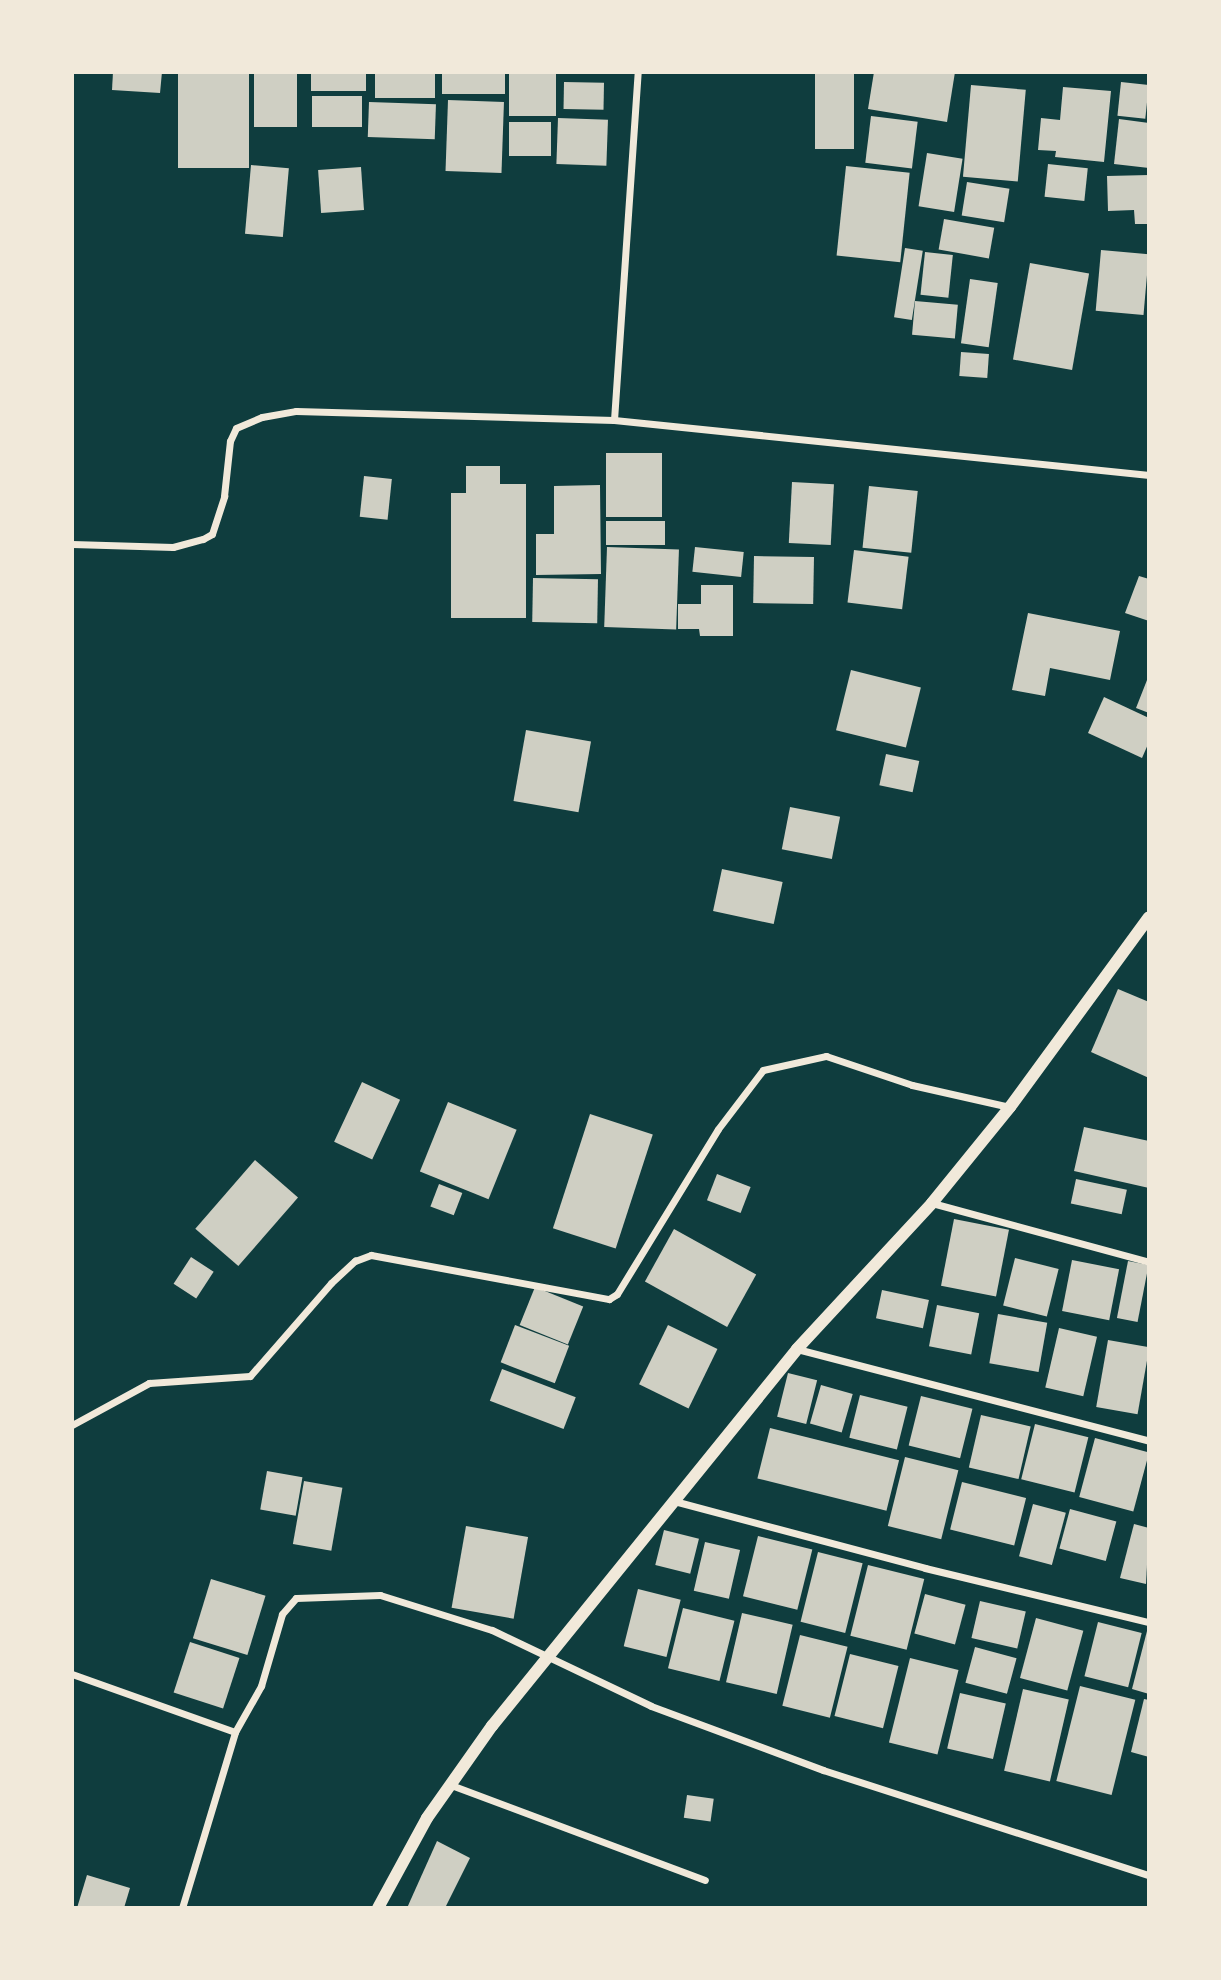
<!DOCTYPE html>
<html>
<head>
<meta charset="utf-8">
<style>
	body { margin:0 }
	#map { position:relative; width:1221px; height:1980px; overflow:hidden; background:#0f3d3e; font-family:Commissioner,sans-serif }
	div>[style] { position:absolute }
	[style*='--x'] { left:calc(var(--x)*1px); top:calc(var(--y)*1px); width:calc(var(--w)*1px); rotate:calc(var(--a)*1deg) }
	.building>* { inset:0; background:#cfcfc3; transform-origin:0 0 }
	.minor>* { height:7px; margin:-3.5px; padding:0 3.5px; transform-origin:3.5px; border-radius:3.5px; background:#f1e9da }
	.tertiary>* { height:12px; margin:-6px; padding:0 6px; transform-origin:6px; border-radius:6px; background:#f1e9da }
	span { translate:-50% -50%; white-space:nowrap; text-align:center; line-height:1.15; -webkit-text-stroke:5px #f1e9da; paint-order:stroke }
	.frame { position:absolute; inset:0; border:74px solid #f1e9da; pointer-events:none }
</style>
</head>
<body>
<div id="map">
	<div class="building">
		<i style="clip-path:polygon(113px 72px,162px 72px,160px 93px,112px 90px)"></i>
		<i style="left:178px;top:72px;width:71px;height:96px"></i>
		<i style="left:254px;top:72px;width:43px;height:55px"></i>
		<i style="left:311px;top:72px;width:55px;height:19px"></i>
		<i style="left:375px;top:72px;width:60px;height:26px"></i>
		<i style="left:442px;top:72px;width:63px;height:22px"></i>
		<i style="left:509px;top:72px;width:47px;height:44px"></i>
		<i style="left:815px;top:72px;width:39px;height:77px"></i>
		<i style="clip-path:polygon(874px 72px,955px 72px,947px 122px,868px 109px)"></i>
		<i style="left:564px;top:82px;width:40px;height:27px;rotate:1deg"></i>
		<i style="left:1121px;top:82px;width:28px;height:34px;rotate:6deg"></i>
		<i style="left:971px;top:85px;width:55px;height:92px;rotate:5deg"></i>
		<i style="clip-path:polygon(1063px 87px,1111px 91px,1104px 162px,1055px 157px,1056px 151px,1038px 150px,1041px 118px,1060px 120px)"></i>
		<i style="left:362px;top:96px;width:31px;height:50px;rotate:90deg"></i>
		<i style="left:448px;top:100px;width:56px;height:71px;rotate:2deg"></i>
		<i style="left:369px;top:102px;width:67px;height:35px;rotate:2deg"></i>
		<i style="left:871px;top:116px;width:47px;height:47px;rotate:7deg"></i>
		<i style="left:558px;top:118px;width:50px;height:46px;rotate:2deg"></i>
		<i style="clip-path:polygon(1119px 119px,1149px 123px,1149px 168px,1114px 164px)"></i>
		<i style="left:509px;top:122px;width:42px;height:34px"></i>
		<i style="left:927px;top:153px;width:36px;height:54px;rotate:9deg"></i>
		<i style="left:1048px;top:164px;width:40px;height:33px;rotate:6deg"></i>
		<i style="left:251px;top:165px;width:38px;height:69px;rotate:5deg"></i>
		<i style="left:846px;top:166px;width:64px;height:90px;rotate:6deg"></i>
		<i style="left:361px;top:167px;width:43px;height:43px;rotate:86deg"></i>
		<i style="clip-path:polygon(1149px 175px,1149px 224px,1135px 224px,1134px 210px,1108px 211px,1107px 176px)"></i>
		<i style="left:967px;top:182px;width:43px;height:34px;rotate:9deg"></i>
		<i style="left:944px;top:219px;width:51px;height:31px;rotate:10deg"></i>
		<i style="left:905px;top:248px;width:18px;height:70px;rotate:9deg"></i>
		<i style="left:1101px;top:250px;width:48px;height:61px;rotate:5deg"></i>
		<i style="left:925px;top:252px;width:28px;height:43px;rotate:6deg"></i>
		<i style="left:1030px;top:263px;width:60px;height:98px;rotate:10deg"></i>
		<i style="left:970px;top:279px;width:28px;height:65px;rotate:8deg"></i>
		<i style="left:915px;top:301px;width:43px;height:34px;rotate:5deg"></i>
		<i style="left:961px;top:352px;width:28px;height:24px;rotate:4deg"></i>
		<i style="left:606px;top:453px;width:56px;height:64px"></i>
		<i style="clip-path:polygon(466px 466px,500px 466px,500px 484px,526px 484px,526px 618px,451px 618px,451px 493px,466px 493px)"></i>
		<i style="left:364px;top:476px;width:28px;height:41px;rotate:6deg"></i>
		<i style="left:792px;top:482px;width:42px;height:61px;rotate:3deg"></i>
		<i style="clip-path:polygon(600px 485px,601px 574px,536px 575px,536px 534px,554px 534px,554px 486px)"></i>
		<i style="left:869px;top:486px;width:49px;height:62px;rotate:6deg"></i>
		<i style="left:606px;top:521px;width:59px;height:24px"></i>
		<i style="left:607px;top:547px;width:72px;height:80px;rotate:2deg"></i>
		<i style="left:695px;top:547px;width:49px;height:25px;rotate:6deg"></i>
		<i style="left:854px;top:550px;width:55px;height:53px;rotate:7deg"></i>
		<i style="left:754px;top:556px;width:60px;height:47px;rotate:1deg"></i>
		<i style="clip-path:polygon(1139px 576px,1149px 579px,1149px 621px,1125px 613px)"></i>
		<i style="left:533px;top:578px;width:65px;height:44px;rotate:1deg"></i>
		<i style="clip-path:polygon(701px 585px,733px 585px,733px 636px,700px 636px,699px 629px,678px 629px,678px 604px,701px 604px)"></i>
		<i style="clip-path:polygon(1028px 613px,1120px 631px,1110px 680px,1050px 668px,1045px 696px,1012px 690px)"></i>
		<i style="left:851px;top:670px;width:72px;height:62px;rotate:14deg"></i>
		<i style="clip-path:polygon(1149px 675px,1149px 713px,1136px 708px)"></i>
		<i style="clip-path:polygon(1104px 697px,1149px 718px,1149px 742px,1142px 758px,1088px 733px)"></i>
		<i style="left:526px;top:730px;width:66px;height:72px;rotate:10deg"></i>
		<i style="left:886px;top:754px;width:34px;height:32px;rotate:12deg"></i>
		<i style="left:790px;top:807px;width:51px;height:43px;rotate:11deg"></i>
		<i style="left:722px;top:869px;width:62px;height:43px;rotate:12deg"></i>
		<i style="clip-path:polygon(1118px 989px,1149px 1002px,1149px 1078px,1091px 1052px)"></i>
		<i style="left:362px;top:1082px;width:42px;height:66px;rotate:25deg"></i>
		<i style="left:448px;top:1102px;width:74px;height:75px;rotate:22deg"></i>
		<i style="left:590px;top:1114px;width:66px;height:120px;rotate:18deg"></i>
		<i style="clip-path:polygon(1084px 1127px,1149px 1141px,1149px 1188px,1074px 1171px)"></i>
		<i style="left:255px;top:1160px;width:57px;height:91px;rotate:41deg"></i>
		<i style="left:717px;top:1174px;width:36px;height:28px;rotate:21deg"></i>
		<i style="left:1076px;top:1179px;width:52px;height:25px;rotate:12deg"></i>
		<i style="left:439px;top:1184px;width:25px;height:24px;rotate:21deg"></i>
		<i style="left:954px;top:1219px;width:56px;height:68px;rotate:11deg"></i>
		<i style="left:674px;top:1229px;width:94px;height:60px;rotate:29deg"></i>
		<i style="left:191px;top:1257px;width:27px;height:32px;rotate:33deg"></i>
		<i style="left:1015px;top:1258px;width:45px;height:49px;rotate:14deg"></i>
		<i style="left:1072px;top:1260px;width:48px;height:52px;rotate:11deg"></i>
		<i style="left:1128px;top:1261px;width:21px;height:58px;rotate:11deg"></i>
		<i style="left:535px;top:1287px;width:52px;height:41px;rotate:22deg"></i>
		<i style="left:882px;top:1290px;width:48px;height:29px;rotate:12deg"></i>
		<i style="left:937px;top:1305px;width:43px;height:42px;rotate:11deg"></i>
		<i style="left:998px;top:1314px;width:50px;height:50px;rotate:10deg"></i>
		<i style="left:515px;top:1325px;width:58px;height:40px;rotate:21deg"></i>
		<i style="left:668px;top:1325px;width:55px;height:66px;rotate:26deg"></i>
		<i style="left:1059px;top:1328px;width:39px;height:61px;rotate:13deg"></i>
		<i style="left:1108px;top:1340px;width:42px;height:68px;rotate:10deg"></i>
		<i style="left:502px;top:1369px;width:79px;height:34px;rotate:21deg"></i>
		<i style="left:788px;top:1373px;width:30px;height:45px;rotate:14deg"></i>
		<i style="left:821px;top:1385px;width:33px;height:40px;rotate:16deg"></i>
		<i style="left:860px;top:1395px;width:49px;height:44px;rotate:14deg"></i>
		<i style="left:921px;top:1396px;width:53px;height:51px;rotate:14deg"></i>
		<i style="left:981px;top:1415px;width:51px;height:54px;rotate:13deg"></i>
		<i style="left:1035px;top:1424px;width:55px;height:57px;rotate:14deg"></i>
		<i style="left:770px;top:1428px;width:133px;height:52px;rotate:14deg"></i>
		<i style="left:1095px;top:1438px;width:56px;height:61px;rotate:15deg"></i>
		<i style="left:905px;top:1457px;width:55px;height:71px;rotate:14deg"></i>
		<i style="left:267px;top:1471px;width:36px;height:39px;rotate:10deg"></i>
		<i style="left:304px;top:1481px;width:39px;height:64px;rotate:10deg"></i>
		<i style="left:962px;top:1482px;width:66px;height:49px;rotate:14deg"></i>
		<i style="left:1033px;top:1504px;width:34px;height:54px;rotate:15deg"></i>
		<i style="left:1070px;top:1509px;width:48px;height:41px;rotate:15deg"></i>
		<i style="clip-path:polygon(1134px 1524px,1149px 1528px,1146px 1584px,1120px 1578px)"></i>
		<i style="left:466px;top:1526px;width:63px;height:83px;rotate:10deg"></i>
		<i style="left:664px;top:1530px;width:36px;height:36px;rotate:14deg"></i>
		<i style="left:758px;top:1536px;width:56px;height:62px;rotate:14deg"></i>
		<i style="left:705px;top:1542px;width:36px;height:50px;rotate:13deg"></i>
		<i style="left:818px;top:1552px;width:46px;height:72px;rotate:14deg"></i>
		<i style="left:868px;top:1565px;width:58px;height:73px;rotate:14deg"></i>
		<i style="left:211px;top:1579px;width:57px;height:62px;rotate:17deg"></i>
		<i style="left:638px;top:1589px;width:44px;height:59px;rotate:14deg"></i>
		<i style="left:925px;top:1594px;width:42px;height:41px;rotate:15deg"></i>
		<i style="left:980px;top:1601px;width:47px;height:38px;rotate:13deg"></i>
		<i style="left:683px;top:1608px;width:53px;height:62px;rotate:14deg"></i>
		<i style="left:742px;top:1613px;width:52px;height:71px;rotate:13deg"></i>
		<i style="left:1036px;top:1618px;width:49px;height:62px;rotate:15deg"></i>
		<i style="left:1098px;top:1622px;width:45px;height:56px;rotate:14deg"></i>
		<i style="clip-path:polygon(1147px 1631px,1149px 1631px,1149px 1694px,1132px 1689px)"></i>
		<i style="left:800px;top:1635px;width:49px;height:73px;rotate:14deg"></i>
		<i style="left:190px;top:1642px;width:52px;height:53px;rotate:18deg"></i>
		<i style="left:975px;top:1647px;width:43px;height:37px;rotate:15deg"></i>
		<i style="left:850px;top:1654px;width:50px;height:64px;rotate:14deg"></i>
		<i style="left:910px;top:1658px;width:50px;height:87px;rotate:14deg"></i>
		<i style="left:1080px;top:1686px;width:57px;height:98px;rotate:14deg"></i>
		<i style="left:1023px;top:1689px;width:47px;height:84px;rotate:13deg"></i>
		<i style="left:960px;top:1693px;width:47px;height:57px;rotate:13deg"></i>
		<i style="clip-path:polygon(1144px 1699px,1149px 1700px,1149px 1757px,1131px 1752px)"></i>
		<i style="left:687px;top:1795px;width:27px;height:23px;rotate:8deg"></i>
		<i style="clip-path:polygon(437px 1841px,470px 1858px,445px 1908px,407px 1908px)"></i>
		<i style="clip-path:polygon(87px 1875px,130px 1888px,124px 1908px,77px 1908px)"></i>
	</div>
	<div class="minor">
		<i style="--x:614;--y:420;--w:349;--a:-86.1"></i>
		<i style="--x:72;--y:544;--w:101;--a:1.7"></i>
		<i style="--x:173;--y:547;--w:31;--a:-15"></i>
		<i style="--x:203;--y:539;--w:10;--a:-29"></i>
		<i style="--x:212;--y:534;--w:40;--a:-72"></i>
		<i style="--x:224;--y:496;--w:55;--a:-83.8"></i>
		<i style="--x:230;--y:441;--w:14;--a:-65"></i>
		<i style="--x:236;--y:428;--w:28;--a:-23"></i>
		<i style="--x:262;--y:417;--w:35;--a:-10"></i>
		<i style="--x:296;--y:411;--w:318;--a:1.6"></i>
		<i style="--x:614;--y:420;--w:538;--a:5.87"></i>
		<i style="--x:932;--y:1203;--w:225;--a:15.2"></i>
		<i style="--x:797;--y:1349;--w:364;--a:14.6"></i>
		<i style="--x:72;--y:1425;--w:88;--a:-28.6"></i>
		<i style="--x:149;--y:1383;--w:101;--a:-4"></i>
		<i style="--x:250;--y:1376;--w:123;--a:-48.9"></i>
		<i style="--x:331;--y:1283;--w:33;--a:-43"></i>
		<i style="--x:355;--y:1261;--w:17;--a:-21"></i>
		<i style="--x:371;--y:1255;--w:242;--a:10.5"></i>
		<i style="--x:609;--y:1299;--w:9;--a:-32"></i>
		<i style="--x:617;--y:1294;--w:193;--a:-58.5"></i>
		<i style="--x:718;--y:1129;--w:74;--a:-52.7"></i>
		<i style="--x:763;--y:1070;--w:65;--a:-12.5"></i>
		<i style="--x:826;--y:1056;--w:91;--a:18.6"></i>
		<i style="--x:912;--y:1085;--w:100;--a:12.7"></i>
		<i style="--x:674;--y:1501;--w:260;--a:14.9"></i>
		<i style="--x:925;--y:1568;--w:230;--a:13.6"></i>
		<i style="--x:72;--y:1674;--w:173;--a:19.6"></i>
		<i style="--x:235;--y:1732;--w:53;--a:-60.5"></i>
		<i style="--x:261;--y:1686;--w:75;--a:-73.7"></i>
		<i style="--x:282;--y:1614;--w:21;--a:-49"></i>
		<i style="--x:296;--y:1598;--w:84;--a:-2"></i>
		<i style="--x:380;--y:1595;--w:117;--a:17.4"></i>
		<i style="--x:492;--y:1630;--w:176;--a:25.5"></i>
		<i style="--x:651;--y:1706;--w:184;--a:20.4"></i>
		<i style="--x:823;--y:1770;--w:342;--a:17.9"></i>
		<i style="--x:451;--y:1785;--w:271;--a:20.5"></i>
		<i style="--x:182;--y:1908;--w:184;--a:-73.2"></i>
	</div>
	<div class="tertiary">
		<i style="--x:378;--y:1908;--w:102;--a:-61.4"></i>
		<i style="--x:427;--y:1818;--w:113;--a:-54.8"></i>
		<i style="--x:492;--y:1726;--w:485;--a:-51"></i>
		<i style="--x:797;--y:1349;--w:199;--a:-47.2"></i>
		<i style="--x:932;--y:1203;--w:124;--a:-50.9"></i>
		<i style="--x:1010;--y:1107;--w:235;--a:-53.8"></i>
	</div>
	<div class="frame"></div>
</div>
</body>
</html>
